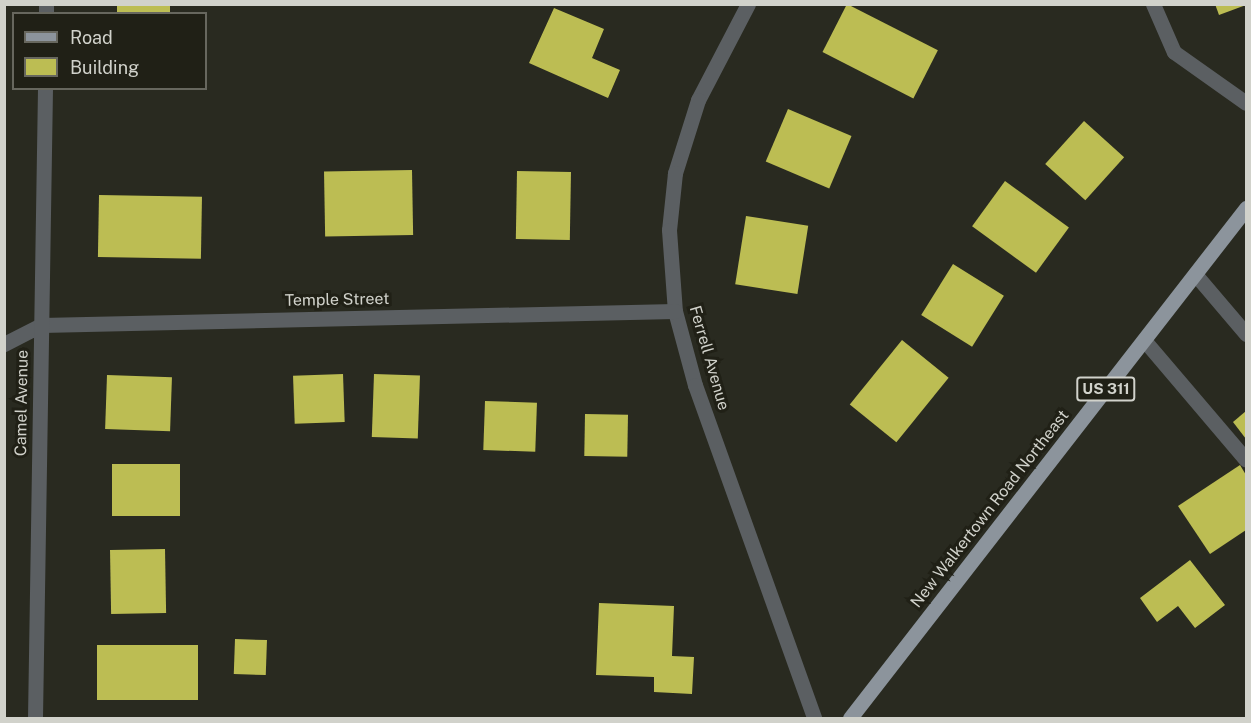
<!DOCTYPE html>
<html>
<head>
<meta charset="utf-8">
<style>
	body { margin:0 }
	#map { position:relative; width:1251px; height:723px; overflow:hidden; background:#292a20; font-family:"Public Sans",sans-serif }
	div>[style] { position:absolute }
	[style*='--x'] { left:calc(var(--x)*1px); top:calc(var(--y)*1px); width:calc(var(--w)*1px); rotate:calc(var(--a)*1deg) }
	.building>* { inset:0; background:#bcbd53; transform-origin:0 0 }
	.lane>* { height:15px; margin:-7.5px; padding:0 7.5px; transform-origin:7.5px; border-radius:7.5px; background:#5b5f62 }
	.street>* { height:15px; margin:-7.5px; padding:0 7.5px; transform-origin:7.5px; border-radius:7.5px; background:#5b5f62 }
	.primary>* { height:15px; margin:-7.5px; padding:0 7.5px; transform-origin:7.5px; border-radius:7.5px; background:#8c949c }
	span { translate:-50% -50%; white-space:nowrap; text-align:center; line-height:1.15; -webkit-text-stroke:6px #202016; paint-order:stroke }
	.shield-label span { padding:2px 4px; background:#202016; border:2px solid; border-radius:4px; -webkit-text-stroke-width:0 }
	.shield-label { font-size:15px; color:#d1d2cb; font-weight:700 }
	.street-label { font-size:16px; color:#d1d2cb }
	.frame { position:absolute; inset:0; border:6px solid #d1d2cb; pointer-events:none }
	.legend { position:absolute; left:12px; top:12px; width:195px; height:78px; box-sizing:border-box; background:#202016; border:2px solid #67675e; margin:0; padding:8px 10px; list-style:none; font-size:18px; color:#d1d2cb }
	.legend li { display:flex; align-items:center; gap:12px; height:30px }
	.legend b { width:30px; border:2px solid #67675e }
</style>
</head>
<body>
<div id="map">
	<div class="building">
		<i style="left:117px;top:4px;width:53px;height:10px"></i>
		<i style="left:847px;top:4px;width:102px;height:54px;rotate:27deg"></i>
		<i style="clip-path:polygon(1215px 4px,1246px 4px,1246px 5px,1219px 15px)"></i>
		<i style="clip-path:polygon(554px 8px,604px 29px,592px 58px,620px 70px,608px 98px,529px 63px)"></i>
		<i style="left:788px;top:109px;width:69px;height:57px;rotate:23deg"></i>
		<i style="left:1084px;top:121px;width:54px;height:58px;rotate:42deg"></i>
		<i style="left:412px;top:170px;width:65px;height:88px;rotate:89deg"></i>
		<i style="left:517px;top:171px;width:54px;height:68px;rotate:1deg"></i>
		<i style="left:1005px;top:181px;width:79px;height:56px;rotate:36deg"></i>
		<i style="left:99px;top:195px;width:103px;height:62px;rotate:1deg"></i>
		<i style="left:746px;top:216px;width:63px;height:69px;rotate:9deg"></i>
		<i style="left:953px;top:264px;width:60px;height:60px;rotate:32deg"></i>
		<i style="left:902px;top:340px;width:60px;height:83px;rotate:39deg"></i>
		<i style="left:343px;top:374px;width:48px;height:50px;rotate:88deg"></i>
		<i style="left:374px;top:374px;width:46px;height:63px;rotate:2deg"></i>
		<i style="left:107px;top:375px;width:65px;height:54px;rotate:2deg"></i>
		<i style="left:485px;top:401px;width:52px;height:49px;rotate:2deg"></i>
		<i style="clip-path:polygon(1246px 411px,1246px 439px,1233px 422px)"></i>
		<i style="left:585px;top:414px;width:43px;height:42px;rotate:1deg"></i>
		<i style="left:112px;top:464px;width:68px;height:52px"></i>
		<i style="clip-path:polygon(1240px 465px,1246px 475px,1246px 530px,1210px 554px,1178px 506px)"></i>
		<i style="left:165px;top:549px;width:64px;height:55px;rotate:89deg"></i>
		<i style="clip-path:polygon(1190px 560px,1225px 605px,1195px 628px,1178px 606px,1157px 622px,1140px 598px)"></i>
		<i style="clip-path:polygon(599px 603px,674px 606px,672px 656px,694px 657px,692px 694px,654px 692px,654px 677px,596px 675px)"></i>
		<i style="left:235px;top:639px;width:32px;height:35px;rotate:2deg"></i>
		<i style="left:198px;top:645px;width:55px;height:101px;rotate:90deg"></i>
	</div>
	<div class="lane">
		<i style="--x:1153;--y:4;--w:52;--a:66.4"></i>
		<i style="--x:1174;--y:52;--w:88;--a:35.3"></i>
		<i style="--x:1195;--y:274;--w:79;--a:49.6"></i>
		<i style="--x:1144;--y:340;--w:157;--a:49.6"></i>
	</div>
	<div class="street">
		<i style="--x:748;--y:4;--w:108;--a:117.5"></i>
		<i style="--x:698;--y:100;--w:77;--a:107.5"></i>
		<i style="--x:675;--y:173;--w:57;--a:96"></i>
		<i style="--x:669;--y:230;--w:81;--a:85.8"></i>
		<i style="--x:675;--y:311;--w:77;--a:74.9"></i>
		<i style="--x:695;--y:385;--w:354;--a:70.3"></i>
		<i style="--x:46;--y:14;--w:10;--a:-90"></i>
		<i style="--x:4;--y:344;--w:42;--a:-27.2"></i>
		<i style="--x:41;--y:325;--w:634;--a:-1.27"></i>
		<i style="--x:35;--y:718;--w:630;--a:-89.09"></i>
	</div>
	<div class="primary">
		<i style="--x:850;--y:718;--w:646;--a:-52.17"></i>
	</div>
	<div class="shield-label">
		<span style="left:1106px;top:389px">US 311</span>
	</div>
	<div class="street-label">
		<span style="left:337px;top:300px;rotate:-1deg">Temple Street</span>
		<span style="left:709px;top:358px;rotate:74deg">Ferrell Avenue</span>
		<span style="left:22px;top:403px;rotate:-89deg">Camel Avenue</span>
		<span style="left:990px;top:509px;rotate:-52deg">New Walkertown Road Northeast</span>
	</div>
	<div class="frame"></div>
	<ul class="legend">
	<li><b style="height:8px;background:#8c949c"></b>Road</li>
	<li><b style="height:16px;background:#bcbd53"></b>Building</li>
	</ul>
</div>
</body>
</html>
